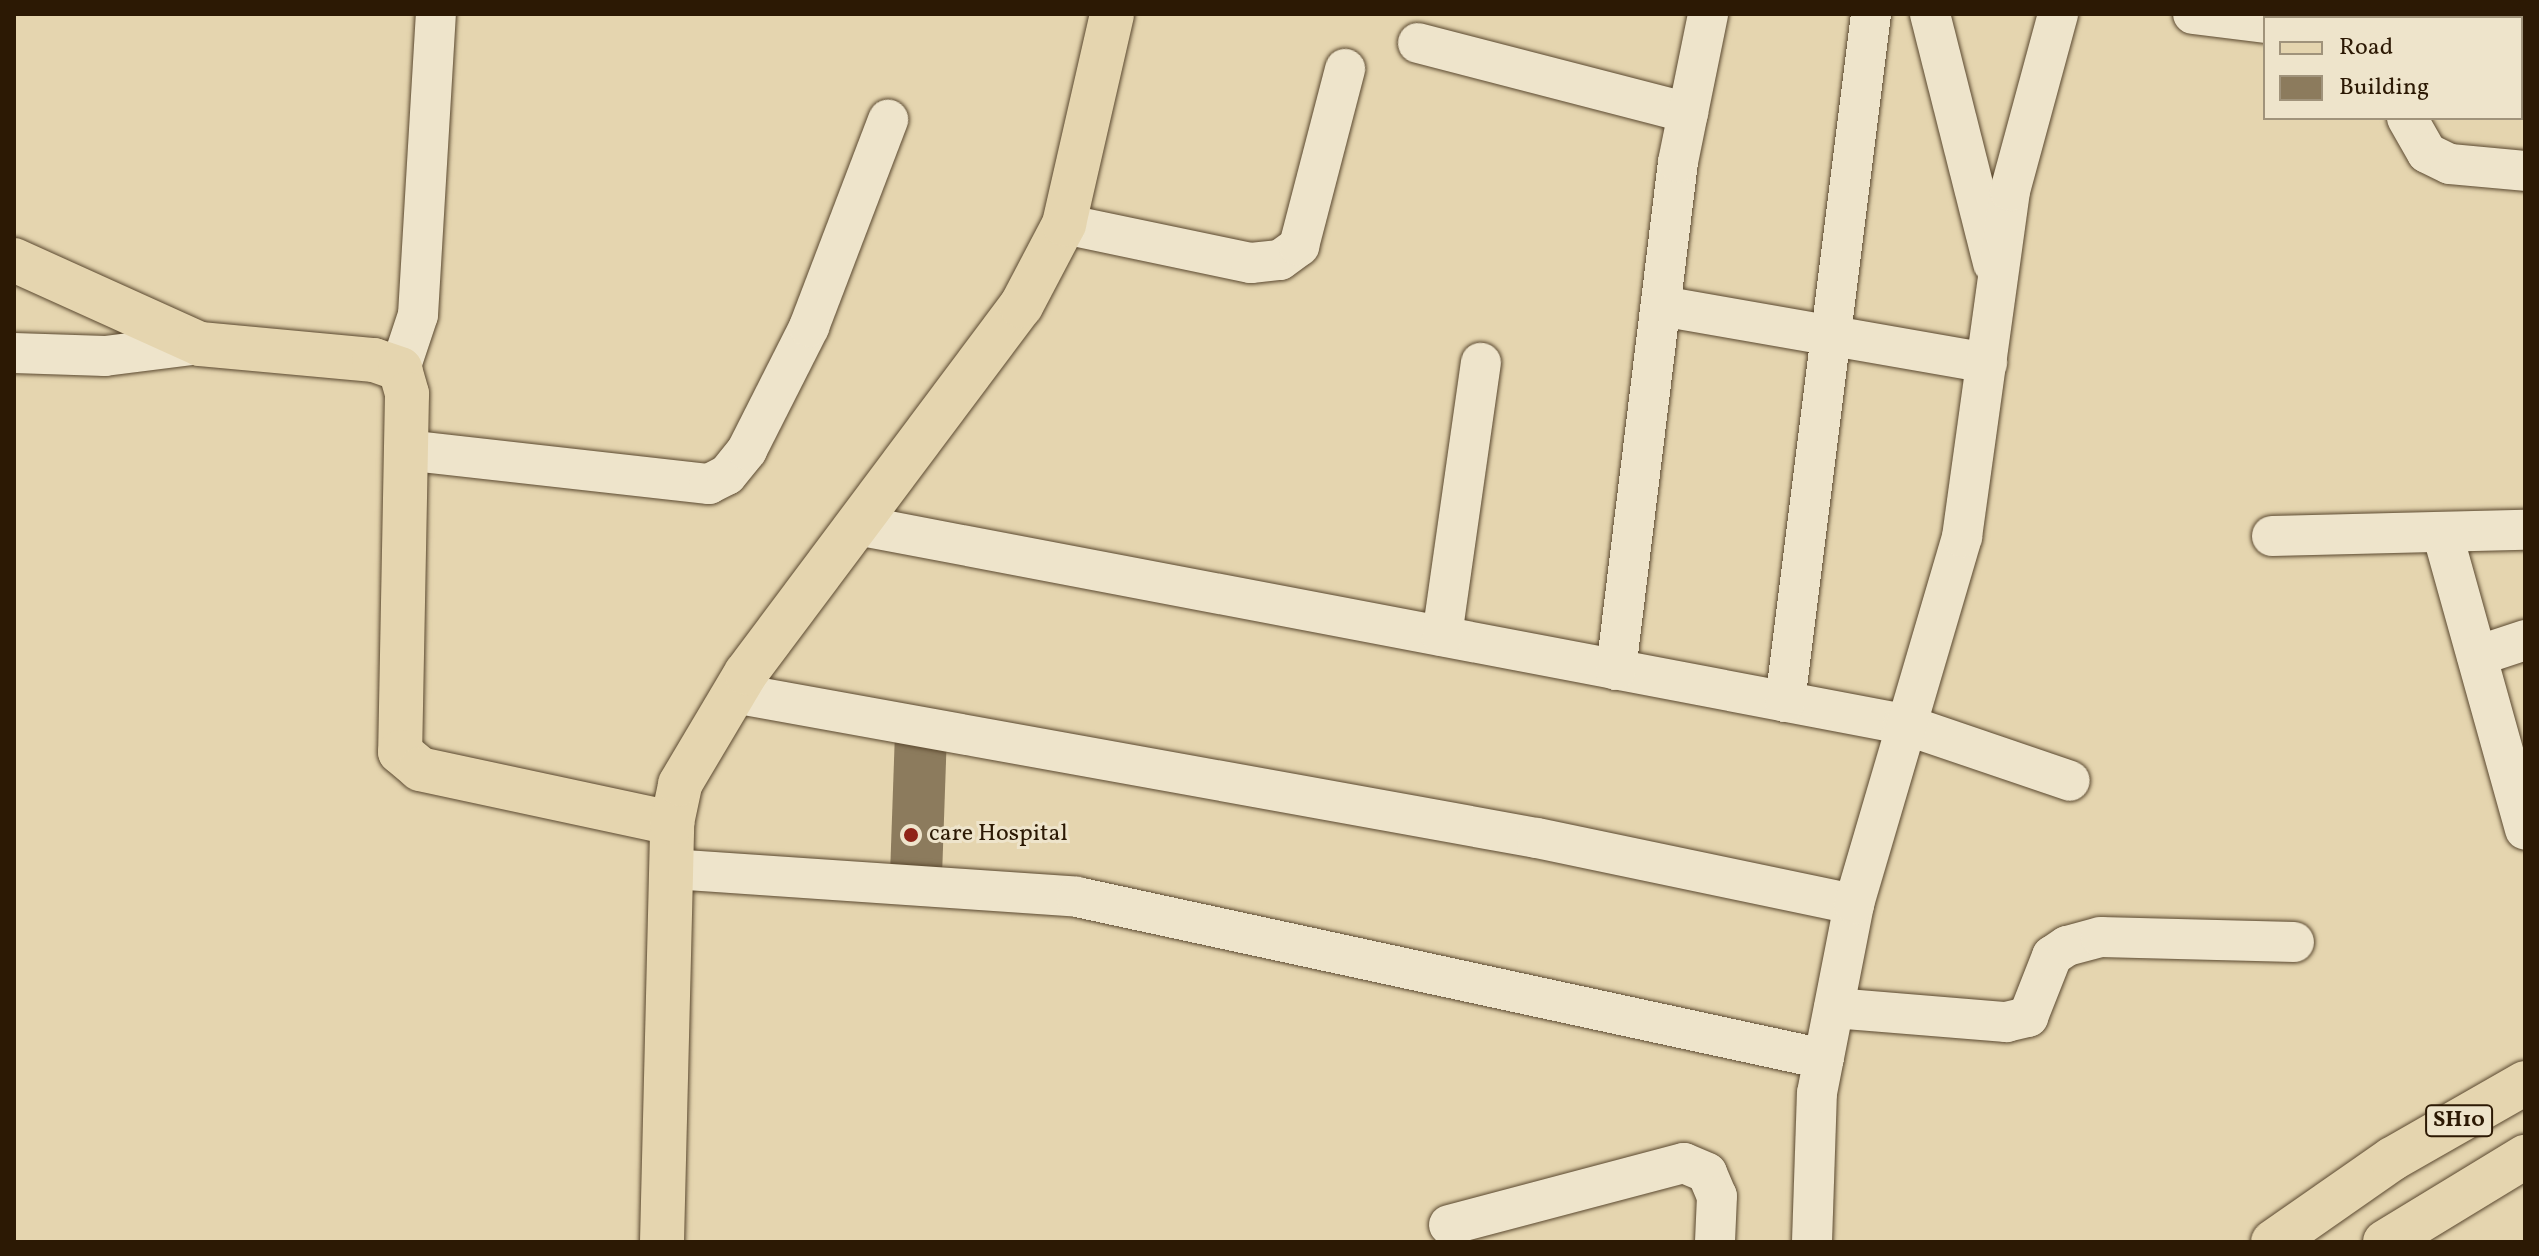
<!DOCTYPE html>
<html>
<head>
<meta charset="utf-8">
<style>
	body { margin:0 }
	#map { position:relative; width:2539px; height:1256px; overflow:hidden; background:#e5d5af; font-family:Vollkorn,serif }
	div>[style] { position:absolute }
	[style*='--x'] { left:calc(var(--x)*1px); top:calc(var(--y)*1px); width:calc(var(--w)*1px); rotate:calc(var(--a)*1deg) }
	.building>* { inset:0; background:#8c7b5d; transform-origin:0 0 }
	.roads { filter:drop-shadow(0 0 2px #5a482f) drop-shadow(0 0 2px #5a482f) }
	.minor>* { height:40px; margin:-20px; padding:0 20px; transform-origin:20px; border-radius:20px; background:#eee4cb }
	.major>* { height:44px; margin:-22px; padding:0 22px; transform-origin:22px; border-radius:22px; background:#e5d5af }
	.dots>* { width:22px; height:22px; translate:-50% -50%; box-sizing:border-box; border:4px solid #eee4cb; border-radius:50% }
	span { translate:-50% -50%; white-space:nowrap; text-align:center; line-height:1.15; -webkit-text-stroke:6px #eee4cb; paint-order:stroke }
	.shield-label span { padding:2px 6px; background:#eee4cb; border:2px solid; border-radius:6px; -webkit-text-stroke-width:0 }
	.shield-label { font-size:22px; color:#2c1904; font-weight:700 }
	.poi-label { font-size:24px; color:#2c1904 }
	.left { translate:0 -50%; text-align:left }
	.frame { position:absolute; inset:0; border:16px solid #2c1904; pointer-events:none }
	.legend { position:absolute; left:2263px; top:16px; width:260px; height:104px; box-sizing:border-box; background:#eee4cb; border:2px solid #a0937b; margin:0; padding:10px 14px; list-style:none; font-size:24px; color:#2c1904 }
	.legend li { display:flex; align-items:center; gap:16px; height:40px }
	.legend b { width:40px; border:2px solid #a0937b }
</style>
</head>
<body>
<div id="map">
	<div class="building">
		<i style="left:895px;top:732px;width:52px;height:146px;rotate:2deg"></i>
	</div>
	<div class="roads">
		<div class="minor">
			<i style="--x:1930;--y:14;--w:257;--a:75.8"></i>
			<i style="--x:2193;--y:14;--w:73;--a:7.1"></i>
			<i style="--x:2390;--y:14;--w:4;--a:90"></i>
			<i style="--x:2521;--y:41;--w:4;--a:0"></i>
			<i style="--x:1418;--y:43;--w:279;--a:14.5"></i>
			<i style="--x:2407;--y:118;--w:40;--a:60.3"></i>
			<i style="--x:2427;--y:153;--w:25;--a:26"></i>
			<i style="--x:2450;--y:164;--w:75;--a:5.3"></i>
			<i style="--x:1064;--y:224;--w:191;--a:11.8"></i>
			<i style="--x:1251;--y:263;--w:29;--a:-6"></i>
			<i style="--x:1280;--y:260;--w:24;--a:-36"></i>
			<i style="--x:1299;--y:246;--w:183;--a:-75.4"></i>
			<i style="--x:1661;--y:306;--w:331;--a:9.9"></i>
			<i style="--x:14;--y:353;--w:91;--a:1.9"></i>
			<i style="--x:105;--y:356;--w:96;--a:-7.2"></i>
			<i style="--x:400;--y:369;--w:57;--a:-71.6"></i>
			<i style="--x:418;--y:315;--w:302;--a:-86.6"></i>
			<i style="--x:405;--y:450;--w:306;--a:6.4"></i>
			<i style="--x:709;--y:484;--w:20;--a:-27"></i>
			<i style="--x:727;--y:475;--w:32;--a:-51"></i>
			<i style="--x:747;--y:450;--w:138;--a:-63.2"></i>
			<i style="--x:809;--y:327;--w:222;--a:-69.1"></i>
			<i style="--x:857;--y:525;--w:1065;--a:10.77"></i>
			<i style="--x:1903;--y:724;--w:176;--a:18.8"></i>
			<i style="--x:2442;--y:532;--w:309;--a:74.4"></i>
			<i style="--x:2272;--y:536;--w:253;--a:-1.4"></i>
			<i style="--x:1442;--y:636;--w:276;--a:-81.9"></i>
			<i style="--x:2477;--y:656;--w:51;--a:-18.4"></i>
			<i style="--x:1616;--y:670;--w:512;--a:-83.04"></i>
			<i style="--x:1678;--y:162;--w:151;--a:-78.5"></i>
			<i style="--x:734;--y:693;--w:816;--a:10.24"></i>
			<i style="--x:1537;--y:838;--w:324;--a:11.8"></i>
			<i style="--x:1785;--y:702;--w:693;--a:-82.87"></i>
			<i style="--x:671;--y:869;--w:407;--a:3.9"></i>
			<i style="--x:1077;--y:897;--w:764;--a:12.24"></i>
			<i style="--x:1834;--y:1008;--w:173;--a:4.7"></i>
			<i style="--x:2006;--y:1022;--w:23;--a:-13"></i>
			<i style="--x:2028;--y:1017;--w:66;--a:-68.5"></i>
			<i style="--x:2052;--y:956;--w:18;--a:-34"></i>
			<i style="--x:2067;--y:946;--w:35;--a:-15"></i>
			<i style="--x:2101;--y:937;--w:193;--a:1.5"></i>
			<i style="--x:1449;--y:1225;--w:243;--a:-14.8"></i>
			<i style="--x:1684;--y:1163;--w:25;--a:23"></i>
			<i style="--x:1707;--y:1173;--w:25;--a:67"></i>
			<i style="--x:1717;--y:1196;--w:46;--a:92.5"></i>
			<i style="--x:1812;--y:1242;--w:149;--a:-88.1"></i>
			<i style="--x:1817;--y:1093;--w:193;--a:-78.9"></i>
			<i style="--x:1854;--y:904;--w:383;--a:-73.6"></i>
			<i style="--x:1962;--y:537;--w:349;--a:-82.1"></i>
			<i style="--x:2010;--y:191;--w:183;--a:-74.8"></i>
		</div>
		<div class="major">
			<i style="--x:14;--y:260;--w:204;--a:24.3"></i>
			<i style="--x:200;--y:344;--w:175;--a:5.3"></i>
			<i style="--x:374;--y:360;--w:28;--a:19"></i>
			<i style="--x:400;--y:369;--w:26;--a:74"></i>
			<i style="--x:407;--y:394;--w:358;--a:91.1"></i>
			<i style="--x:400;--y:752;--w:26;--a:40"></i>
			<i style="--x:420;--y:769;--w:258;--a:12.1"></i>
			<i style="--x:662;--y:1242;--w:419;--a:-88.6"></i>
			<i style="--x:672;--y:823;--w:40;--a:-78"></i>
			<i style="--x:680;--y:784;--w:129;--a:-59.3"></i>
			<i style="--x:746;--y:673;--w:459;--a:-53.2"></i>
			<i style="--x:1021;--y:306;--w:93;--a:-62.3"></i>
			<i style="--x:1064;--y:224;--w:215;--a:-77.1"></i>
			<i style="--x:2273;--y:1242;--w:145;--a:-34.9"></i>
			<i style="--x:2392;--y:1159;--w:153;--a:-29.7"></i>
			<i style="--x:2385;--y:1242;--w:164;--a:-31.3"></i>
		</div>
	</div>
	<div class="dots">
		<i style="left:911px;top:835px;background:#8f2418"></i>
	</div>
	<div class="shield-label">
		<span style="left:2459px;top:1121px">SH10</span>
	</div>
	<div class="poi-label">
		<span class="left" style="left:929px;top:835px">care Hospital</span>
	</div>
	<div class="frame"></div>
	<ul class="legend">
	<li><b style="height:10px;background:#e5d5af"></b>Road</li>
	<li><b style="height:22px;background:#8c7b5d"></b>Building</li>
	</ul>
</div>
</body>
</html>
